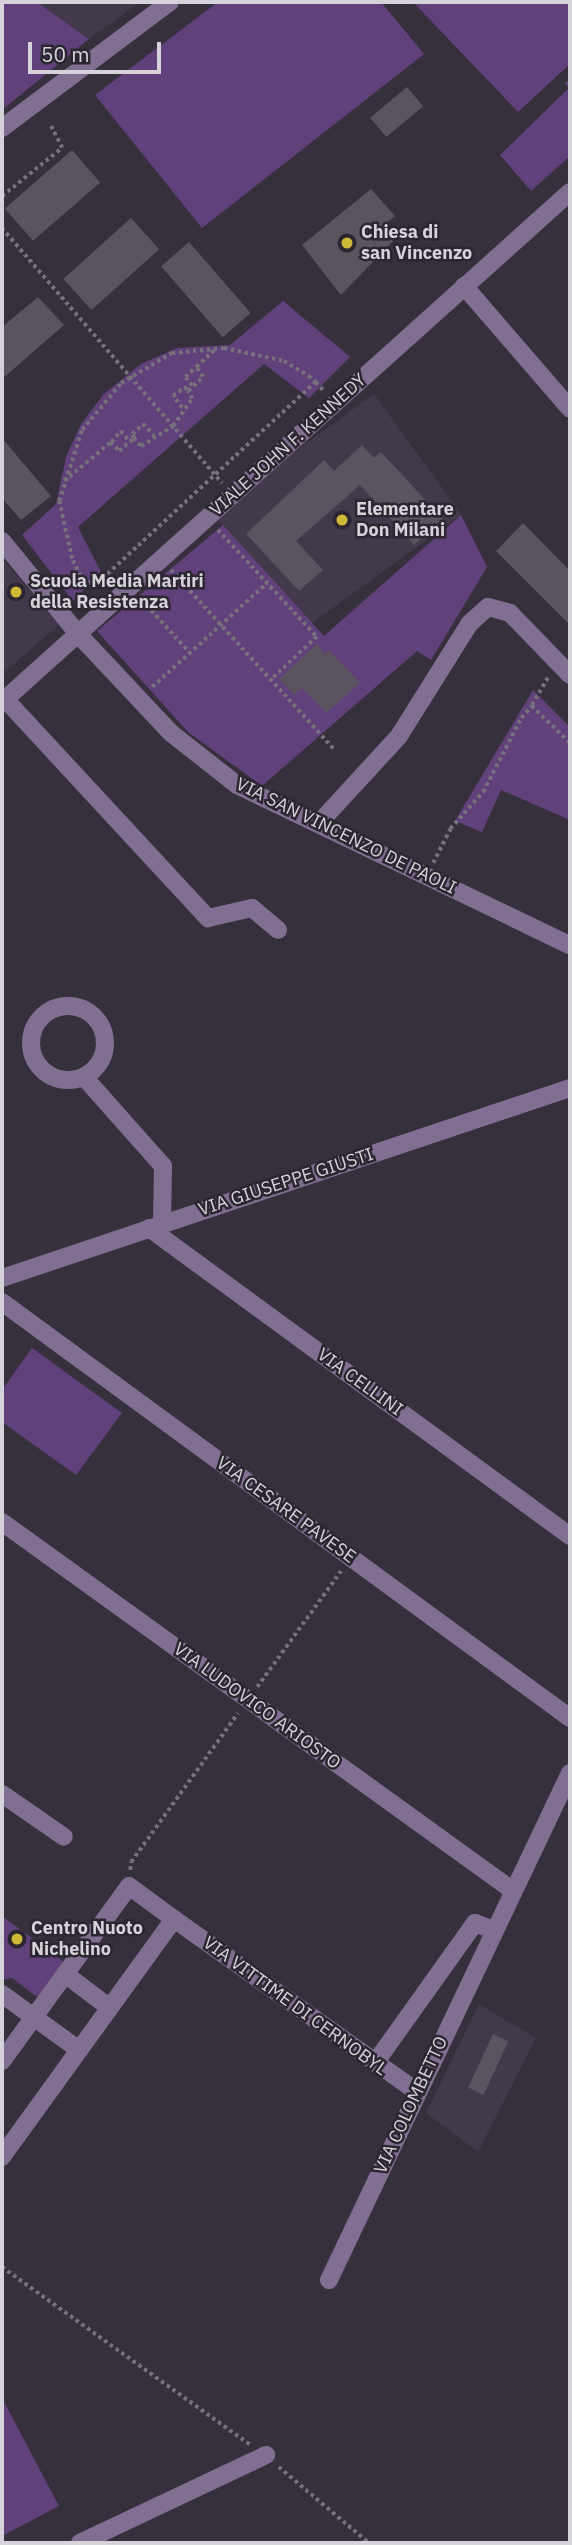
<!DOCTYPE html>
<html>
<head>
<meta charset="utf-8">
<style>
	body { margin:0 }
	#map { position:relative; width:572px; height:2545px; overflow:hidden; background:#36303c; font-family:"IBM Plex Sans",sans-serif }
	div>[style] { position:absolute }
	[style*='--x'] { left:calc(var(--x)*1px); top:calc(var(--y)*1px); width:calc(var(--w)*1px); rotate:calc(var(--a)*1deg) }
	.built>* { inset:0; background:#42394a; transform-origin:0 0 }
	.green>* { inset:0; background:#61417b }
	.building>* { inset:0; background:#5a5460; transform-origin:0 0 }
	.path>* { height:3.5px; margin-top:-1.75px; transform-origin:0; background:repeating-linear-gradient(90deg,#76717b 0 3.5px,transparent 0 7px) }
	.minor>* { height:18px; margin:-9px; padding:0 9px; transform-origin:9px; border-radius:9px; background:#816f91 }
	.minor>.ring { margin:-9px; padding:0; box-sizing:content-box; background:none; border:18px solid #816f91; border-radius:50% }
	.dots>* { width:19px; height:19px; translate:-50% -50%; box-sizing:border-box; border:4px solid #2c2631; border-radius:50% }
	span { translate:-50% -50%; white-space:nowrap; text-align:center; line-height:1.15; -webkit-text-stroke:5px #2c2631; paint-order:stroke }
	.poi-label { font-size:18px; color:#d6d2d9; font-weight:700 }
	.left { translate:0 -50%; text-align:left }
	.street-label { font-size:18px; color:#d6d2d9 }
	.frame { position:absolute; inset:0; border:4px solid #d6d2d9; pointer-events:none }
	.scale { position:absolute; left:28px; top:42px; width:133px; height:32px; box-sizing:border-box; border:4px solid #d6d2d9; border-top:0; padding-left:9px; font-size:21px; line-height:24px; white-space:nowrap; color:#d6d2d9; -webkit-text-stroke:5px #2c2631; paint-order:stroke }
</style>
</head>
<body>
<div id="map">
	<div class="built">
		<i style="clip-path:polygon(37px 2px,140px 2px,89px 39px)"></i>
		<i style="left:374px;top:394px;width:149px;height:200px;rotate:54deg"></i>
		<i style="clip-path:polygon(2px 558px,59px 625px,2px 674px)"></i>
		<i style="clip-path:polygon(479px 2004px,536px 2038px,478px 2152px,426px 2113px)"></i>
	</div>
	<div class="green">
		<i style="clip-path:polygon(2px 2px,37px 2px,89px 39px,2px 110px)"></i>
		<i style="clip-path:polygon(218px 2px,381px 2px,424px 54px,202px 228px,95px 95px)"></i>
		<i style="clip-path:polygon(413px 2px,570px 2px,570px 64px,518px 112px)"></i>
		<i style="clip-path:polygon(570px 79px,570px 156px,531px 191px,500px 155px,569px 88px,565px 83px)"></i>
		<i style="clip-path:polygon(283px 301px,350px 357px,309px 398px,264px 364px,78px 527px,101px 572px,73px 601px,22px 535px,56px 504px,66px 457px,81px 424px,104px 394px,141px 364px,177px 348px,230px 345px)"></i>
		<i style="clip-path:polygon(461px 515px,487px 567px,431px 660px,417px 651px,262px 786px,188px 732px,97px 631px,223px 525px,324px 636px)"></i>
		<i style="clip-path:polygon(533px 690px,570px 727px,570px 820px,501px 790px,482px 832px,455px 821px)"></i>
		<i style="clip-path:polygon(32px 1348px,122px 1413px,76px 1475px,2px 1422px,2px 1390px)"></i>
		<i style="clip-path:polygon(2px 1916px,64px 1962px,37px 1997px,12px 1978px,2px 1980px)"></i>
		<i style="clip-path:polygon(2px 2398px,59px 2506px,2px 2536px)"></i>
	</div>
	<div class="building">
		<i style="left:407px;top:87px;width:25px;height:48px;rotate:50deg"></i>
		<i style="left:72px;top:150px;width:43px;height:89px;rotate:49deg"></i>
		<i style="clip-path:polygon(371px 189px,395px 216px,381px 228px,393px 241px,341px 295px,302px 245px)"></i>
		<i style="left:131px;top:218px;width:42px;height:91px;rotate:48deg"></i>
		<i style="left:189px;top:242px;width:94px;height:37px;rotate:49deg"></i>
		<i style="clip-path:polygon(38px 297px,64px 325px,2px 379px,2px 327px)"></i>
		<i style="clip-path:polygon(2px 438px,51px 496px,21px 520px,2px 498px)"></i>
		<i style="clip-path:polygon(362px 445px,374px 458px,381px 452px,443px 519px,414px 545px,360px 485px,296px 541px,323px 570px,299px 591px,246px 534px,324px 460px,334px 471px)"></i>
		<i style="clip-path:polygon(523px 523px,570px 571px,570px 625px,496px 551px)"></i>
		<i style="clip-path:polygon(317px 644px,325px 654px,329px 650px,360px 683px,326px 713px,302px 688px,294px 695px,279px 679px)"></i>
		<i style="left:493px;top:2034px;width:17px;height:59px;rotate:25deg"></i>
	</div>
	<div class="path">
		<i style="--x:2;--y:196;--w:77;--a:-38.7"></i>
		<i style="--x:62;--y:148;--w:28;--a:-117"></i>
		<i style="--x:2;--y:228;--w:337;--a:49.2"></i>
		<i style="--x:316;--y:382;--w:297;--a:137.3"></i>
		<i style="--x:98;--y:583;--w:15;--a:180"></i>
		<i style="--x:83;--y:583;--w:26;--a:-115"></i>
		<i style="--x:72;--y:559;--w:59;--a:-102.6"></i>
		<i style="--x:59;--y:501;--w:75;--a:-72.1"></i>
		<i style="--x:82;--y:430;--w:61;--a:-50.3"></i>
		<i style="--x:121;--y:383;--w:59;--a:-30.5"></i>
		<i style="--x:172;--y:353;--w:52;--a:-5.5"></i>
		<i style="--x:224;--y:348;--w:61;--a:12.2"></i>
		<i style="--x:284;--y:361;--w:29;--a:31"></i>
		<i style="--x:309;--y:376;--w:9;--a:41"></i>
		<i style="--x:316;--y:382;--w:12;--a:48"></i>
		<i style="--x:192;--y:386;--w:11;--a:-128"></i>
		<i style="--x:185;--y:377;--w:15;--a:-42"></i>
		<i style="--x:182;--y:408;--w:15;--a:-127"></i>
		<i style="--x:173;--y:396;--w:15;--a:-37"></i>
		<i style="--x:185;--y:387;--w:5;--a:53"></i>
		<i style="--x:134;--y:438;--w:4;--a:-117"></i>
		<i style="--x:132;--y:434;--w:15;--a:-42"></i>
		<i style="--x:143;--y:424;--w:16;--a:45"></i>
		<i style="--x:111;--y:442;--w:15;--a:-48"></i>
		<i style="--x:121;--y:431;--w:14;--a:51"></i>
		<i style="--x:64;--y:481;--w:61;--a:-39.7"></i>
		<i style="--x:111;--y:442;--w:12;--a:48"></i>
		<i style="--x:119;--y:451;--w:20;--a:-41"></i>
		<i style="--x:134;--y:438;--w:11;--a:49"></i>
		<i style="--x:141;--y:446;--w:38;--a:-32"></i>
		<i style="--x:173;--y:426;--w:33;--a:-55"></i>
		<i style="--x:192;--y:399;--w:9;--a:-117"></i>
		<i style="--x:188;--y:391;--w:21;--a:-43"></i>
		<i style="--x:203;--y:377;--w:12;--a:-125"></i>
		<i style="--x:196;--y:367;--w:26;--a:-43"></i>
		<i style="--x:218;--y:530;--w:146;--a:47.2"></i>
		<i style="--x:317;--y:637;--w:63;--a:136.9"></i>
		<i style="--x:171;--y:570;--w:244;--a:47.7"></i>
		<i style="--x:142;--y:600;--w:72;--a:47.8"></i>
		<i style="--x:548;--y:678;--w:32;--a:120"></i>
		<i style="--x:532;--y:706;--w:53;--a:44.2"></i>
		<i style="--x:152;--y:687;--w:155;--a:-42.1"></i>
		<i style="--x:433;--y:863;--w:38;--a:-63"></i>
		<i style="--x:450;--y:829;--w:50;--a:-48.3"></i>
		<i style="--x:483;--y:792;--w:83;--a:-62.8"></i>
		<i style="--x:521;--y:718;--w:16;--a:-47"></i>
		<i style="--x:257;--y:1687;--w:143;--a:-54.1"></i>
		<i style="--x:130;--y:1870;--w:8;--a:-83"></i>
		<i style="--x:131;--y:1862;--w:183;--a:-54.3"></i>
		<i style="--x:2;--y:2267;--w:306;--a:35.6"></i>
		<i style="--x:279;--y:2467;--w:118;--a:40.2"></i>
	</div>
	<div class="minor">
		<i style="--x:2;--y:128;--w:210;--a:-36.9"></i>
		<i style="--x:464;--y:286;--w:162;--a:49.2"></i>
		<i style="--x:2;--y:541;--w:120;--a:50.7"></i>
		<i style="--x:78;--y:634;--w:136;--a:46.8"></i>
		<i style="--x:171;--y:733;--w:84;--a:38.2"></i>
		<i style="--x:237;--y:785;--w:369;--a:25.7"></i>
		<i style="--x:5;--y:699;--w:299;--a:47.2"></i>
		<i style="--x:208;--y:918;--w:45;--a:-12.8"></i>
		<i style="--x:252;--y:908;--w:34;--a:40"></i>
		<i style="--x:2;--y:702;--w:763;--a:-41.92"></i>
		<i style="--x:320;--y:822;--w:117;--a:-47.4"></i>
		<i style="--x:399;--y:736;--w:133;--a:-57.9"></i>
		<i style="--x:470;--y:623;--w:24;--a:-42"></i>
		<i style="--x:488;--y:607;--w:23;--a:15"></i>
		<i style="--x:510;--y:613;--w:86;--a:45.9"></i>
		<i class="ring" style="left:31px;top:1006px;width:56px;height:56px"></i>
		<i style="--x:84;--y:1077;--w:119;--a:48.4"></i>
		<i style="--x:163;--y:1166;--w:57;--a:91"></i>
		<i style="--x:149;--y:1228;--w:522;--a:36.19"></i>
		<i style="--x:2;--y:1278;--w:599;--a:-18.5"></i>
		<i style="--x:2;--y:1302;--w:704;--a:36.22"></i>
		<i style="--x:2;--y:1522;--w:629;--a:35.81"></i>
		<i style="--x:2;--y:1794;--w:75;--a:34.7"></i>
		<i style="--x:174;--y:1919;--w:298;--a:35.4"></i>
		<i style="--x:65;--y:1974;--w:56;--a:37.1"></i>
		<i style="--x:2;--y:1994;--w:95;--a:36"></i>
		<i style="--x:2;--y:2061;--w:216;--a:-54"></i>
		<i style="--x:129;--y:1886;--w:56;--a:36.3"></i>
		<i style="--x:174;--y:1919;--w:294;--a:125.9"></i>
		<i style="--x:375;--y:2063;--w:172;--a:-54.5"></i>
		<i style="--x:475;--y:1923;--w:19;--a:21"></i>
		<i style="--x:329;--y:2280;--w:561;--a:-64.58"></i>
		<i style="--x:80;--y:2543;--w:206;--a:-25.3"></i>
	</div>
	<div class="dots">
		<i style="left:347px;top:243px;background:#d0b837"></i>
		<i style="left:342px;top:520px;background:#d0b837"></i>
		<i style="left:16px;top:592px;background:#d0b837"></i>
		<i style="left:17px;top:1939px;background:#d0b837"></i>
	</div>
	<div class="poi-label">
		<span class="left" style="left:361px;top:243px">Chiesa di<br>san Vincenzo</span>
		<span class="left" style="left:356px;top:520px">Elementare<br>Don Milani</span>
		<span class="left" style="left:30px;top:592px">Scuola Media Martiri<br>della Resistenza</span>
		<span class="left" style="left:31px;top:1939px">Centro Nuoto<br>Nichelino</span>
	</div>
	<div class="street-label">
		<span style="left:288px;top:445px;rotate:-42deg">VIALE JOHN F. KENNEDY</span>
		<span style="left:346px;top:836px;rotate:26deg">VIA SAN VINCENZO DE PAOLI</span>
		<span style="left:286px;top:1182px;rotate:-18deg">VIA GIUSEPPE GIUSTI</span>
		<span style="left:360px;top:1382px;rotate:36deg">VIA CELLINI</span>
		<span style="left:286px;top:1510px;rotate:36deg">VIA CESARE PAVESE</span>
		<span style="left:257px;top:1706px;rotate:36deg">VIA LUDOVICO ARIOSTO</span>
		<span style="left:295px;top:2006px;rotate:36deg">VIA VITTIME DI CERNOBYL</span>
		<span style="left:411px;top:2105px;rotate:-65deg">VIA COLOMBETTO</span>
	</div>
	<div class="frame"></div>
	<div class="scale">50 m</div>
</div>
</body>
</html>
